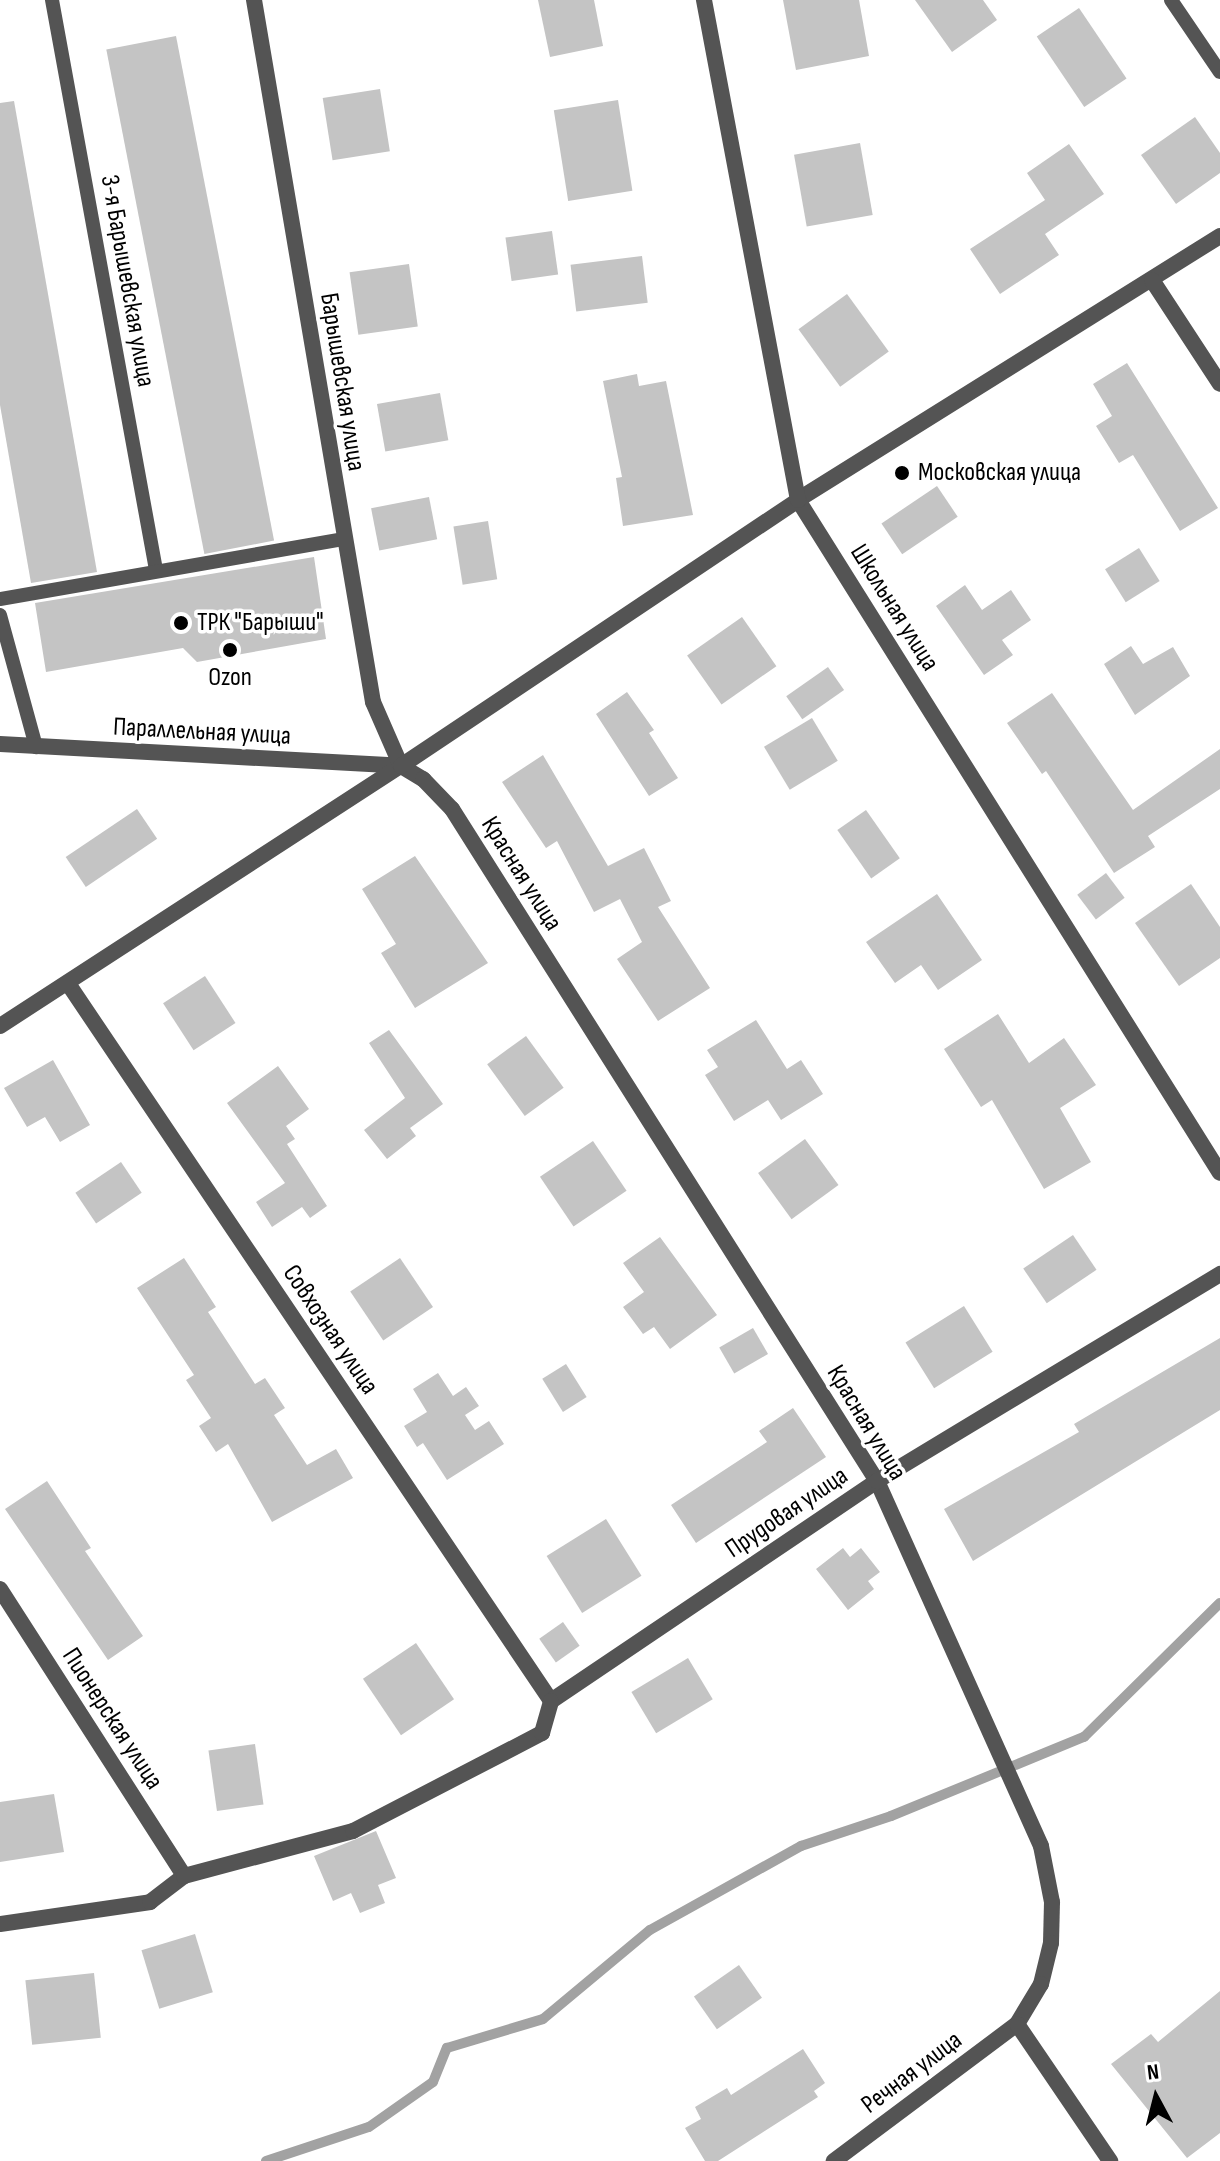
<!DOCTYPE html>
<html>
<head>
<meta charset="utf-8">
<style>
	body { margin:0 }
	#map { position:relative; width:1220px; height:2161px; overflow:hidden; background:#fff; font-family:"Sofia Sans Condensed",sans-serif }
	div>[style] { position:absolute }
	[style*='--x'] { left:calc(var(--x)*1px); top:calc(var(--y)*1px); width:calc(var(--w)*1px); rotate:calc(var(--a)*1deg) }
	.stream>* { height:10px; margin:-5px; padding:0 5px; transform-origin:5px; border-radius:5px; background:#a2a2a2 }
	.building>* { inset:0; background:#c4c4c4; transform-origin:0 0 }
	.service>* { height:14px; margin:-7px; padding:0 7px; transform-origin:7px; border-radius:7px; background:#545454 }
	.minor>* { height:16px; margin:-8px; padding:0 8px; transform-origin:8px; border-radius:8px; background:#545454 }
	.tertiary>* { height:16px; margin:-8px; padding:0 8px; transform-origin:8px; border-radius:8px; background:#545454 }
	.dots>* { width:22px; height:22px; translate:-50% -50%; box-sizing:border-box; border:4px solid #fff; border-radius:50% }
	span { translate:-50% -50%; white-space:nowrap; text-align:center; line-height:1.15; -webkit-text-stroke:7px #fff; paint-order:stroke }
	.street-label { font-size:26px; color:#000 }
	.poi-label { font-size:26px; color:#000 }
	.left { translate:0 -50%; text-align:left }
	.north { position:absolute; left:1116px; top:2057px; width:80px; height:80px; -webkit-text-stroke:6px #fff; paint-order:stroke; rotate:353deg; font-size:22px; font-weight:700; line-height:32px; text-align:center; color:#000 }
	.north::after { content:''; display:block; margin:auto; width:28px; height:36px; background:#000; clip-path:polygon(50% 0,100% 100%,50% 72%,0 100%) }
</style>
</head>
<body>
<div id="map">
	<div class="stream">
		<i style="--x:266;--y:2161;--w:108;--a:-18.3"></i>
		<i style="--x:369;--y:2127;--w:78;--a:-35.1"></i>
		<i style="--x:433;--y:2082;--w:37;--a:-68"></i>
		<i style="--x:447;--y:2048;--w:100;--a:-16.8"></i>
		<i style="--x:543;--y:2019;--w:139;--a:-39.8"></i>
		<i style="--x:650;--y:1930;--w:173;--a:-29.1"></i>
		<i style="--x:801;--y:1846;--w:95;--a:-18.4"></i>
		<i style="--x:891;--y:1816;--w:209;--a:-22.3"></i>
		<i style="--x:1084;--y:1737;--w:191;--a:-44.6"></i>
	</div>
	<div class="building">
		<i style="clip-path:polygon(538px 0,594px 0,603px 46px,550px 57px)"></i>
		<i style="clip-path:polygon(783px 0,859px 0,869px 56px,796px 70px)"></i>
		<i style="clip-path:polygon(915px 0,983px 0,997px 20px,952px 52px)"></i>
		<i style="left:1079px;top:8px;width:85px;height:51px;rotate:56deg"></i>
		<i style="left:176px;top:36px;width:514px;height:71px;rotate:79deg"></i>
		<i style="left:380px;top:89px;width:63px;height:58px;rotate:81deg"></i>
		<i style="left:618px;top:100px;width:92px;height:65px;rotate:81deg"></i>
		<i style="clip-path:polygon(14px 101px,97px 572px,31px 583px,0 405px,0 103px)"></i>
		<i style="clip-path:polygon(1195px 117px,1220px 153px,1220px 173px,1176px 204px,1141px 155px)"></i>
		<i style="left:860px;top:143px;width:73px;height:67px;rotate:80deg"></i>
		<i style="clip-path:polygon(1069px 144px,1104px 194px,1045px 234px,1059px 255px,1000px 294px,970px 249px,1045px 200px,1027px 173px)"></i>
		<i style="left:552px;top:231px;width:44px;height:47px;rotate:82deg"></i>
		<i style="left:642px;top:256px;width:47px;height:72px;rotate:83deg"></i>
		<i style="left:409px;top:264px;width:63px;height:60px;rotate:82deg"></i>
		<i style="left:847px;top:294px;width:71px;height:60px;rotate:54deg"></i>
		<i style="clip-path:polygon(1127px 363px,1218px 508px,1180px 531px,1133px 455px,1119px 463px,1096px 426px,1112px 416px,1093px 384px)"></i>
		<i style="clip-path:polygon(637px 374px,639px 386px,666px 381px,693px 515px,623px 526px,616px 478px,622px 477px,603px 381px)"></i>
		<i style="left:440px;top:393px;width:48px;height:64px;rotate:80deg"></i>
		<i style="left:937px;top:486px;width:37px;height:67px;rotate:56deg"></i>
		<i style="left:429px;top:497px;width:43px;height:59px;rotate:79deg"></i>
		<i style="left:488px;top:521px;width:59px;height:35px;rotate:81deg"></i>
		<i style="left:1139px;top:548px;width:39px;height:40px;rotate:58deg"></i>
		<i style="clip-path:polygon(314px 557px,326px 639px,197px 662px,183px 648px,46px 672px,35px 603px)"></i>
		<i style="clip-path:polygon(965px 585px,982px 610px,1011px 590px,1031px 620px,1002px 640px,1013px 655px,984px 675px,936px 606px)"></i>
		<i style="left:742px;top:617px;width:60px;height:67px;rotate:55deg"></i>
		<i style="clip-path:polygon(1131px 646px,1143px 664px,1173px 647px,1190px 676px,1135px 715px,1104px 664px)"></i>
		<i style="left:828px;top:667px;width:28px;height:51px;rotate:55deg"></i>
		<i style="clip-path:polygon(627px 692px,654px 730px,649px 733px,678px 778px,649px 796px,596px 714px)"></i>
		<i style="clip-path:polygon(1052px 693px,1133px 810px,1220px 749px,1220px 789px,1148px 836px,1155px 847px,1114px 873px,1046px 771px,1042px 774px,1007px 723px)"></i>
		<i style="left:812px;top:718px;width:50px;height:56px;rotate:59deg"></i>
		<i style="clip-path:polygon(543px 755px,608px 866px,644px 848px,671px 901px,658px 907px,710px 988px,658px 1021px,617px 959px,642px 942px,620px 899px,594px 912px,557px 841px,546px 848px,502px 782px)"></i>
		<i style="left:137px;top:809px;width:36px;height:86px;rotate:56deg"></i>
		<i style="left:866px;top:810px;width:59px;height:35px;rotate:55deg"></i>
		<i style="clip-path:polygon(415px 856px,488px 963px,415px 1008px,381px 953px,396px 944px,362px 889px)"></i>
		<i style="left:1106px;top:873px;width:31px;height:36px;rotate:53deg"></i>
		<i style="clip-path:polygon(1191px 884px,1220px 927px,1220px 958px,1179px 986px,1135px 923px)"></i>
		<i style="clip-path:polygon(937px 894px,982px 960px,938px 990px,921px 965px,895px 983px,866px 942px)"></i>
		<i style="left:205px;top:976px;width:56px;height:50px;rotate:57deg"></i>
		<i style="clip-path:polygon(998px 1014px,1029px 1063px,1064px 1038px,1096px 1085px,1060px 1108px,1091px 1162px,1044px 1189px,992px 1100px,981px 1107px,944px 1049px)"></i>
		<i style="clip-path:polygon(756px 1020px,787px 1069px,801px 1060px,823px 1094px,781px 1120px,768px 1100px,734px 1121px,705px 1075px,718px 1067px,707px 1050px)"></i>
		<i style="clip-path:polygon(389px 1030px,443px 1104px,410px 1128px,416px 1136px,387px 1159px,364px 1130px,405px 1098px,369px 1043px)"></i>
		<i style="left:526px;top:1036px;width:64px;height:48px;rotate:54deg"></i>
		<i style="clip-path:polygon(53px 1060px,90px 1125px,60px 1142px,45px 1117px,27px 1127px,4px 1088px)"></i>
		<i style="clip-path:polygon(278px 1066px,309px 1109px,286px 1126px,295px 1139px,287px 1144px,327px 1206px,310px 1218px,302px 1207px,272px 1227px,256px 1202px,285px 1183px,227px 1103px)"></i>
		<i style="left:805px;top:1139px;width:57px;height:58px;rotate:54deg"></i>
		<i style="left:593px;top:1141px;width:60px;height:64px;rotate:56deg"></i>
		<i style="left:121px;top:1162px;width:37px;height:55px;rotate:56deg"></i>
		<i style="left:1073px;top:1235px;width:42px;height:60px;rotate:56deg"></i>
		<i style="clip-path:polygon(660px 1237px,717px 1315px,670px 1349px,654px 1327px,643px 1334px,623px 1307px,644px 1292px,623px 1263px)"></i>
		<i style="clip-path:polygon(184px 1258px,216px 1307px,208px 1312px,255px 1384px,265px 1378px,285px 1408px,274px 1415px,307px 1465px,336px 1449px,353px 1478px,272px 1522px,228px 1444px,216px 1452px,199px 1426px,211px 1418px,186px 1380px,194px 1375px,137px 1288px)"></i>
		<i style="left:400px;top:1258px;width:59px;height:60px;rotate:56deg"></i>
		<i style="left:964px;top:1306px;width:54px;height:69px;rotate:58deg"></i>
		<i style="left:753px;top:1328px;width:30px;height:39px;rotate:60deg"></i>
		<i style="clip-path:polygon(1220px 1338px,1220px 1410px,973px 1561px,944px 1509px,1079px 1432px,1074px 1424px)"></i>
		<i style="left:566px;top:1364px;width:39px;height:28px;rotate:58deg"></i>
		<i style="clip-path:polygon(438px 1373px,453px 1396px,466px 1387px,479px 1406px,465px 1415px,475px 1430px,489px 1421px,504px 1444px,447px 1480px,423px 1443px,417px 1447px,404px 1426px,427px 1412px,413px 1389px)"></i>
		<i style="clip-path:polygon(793px 1408px,826px 1457px,696px 1543px,671px 1505px,767px 1442px,759px 1431px)"></i>
		<i style="clip-path:polygon(47px 1481px,91px 1548px,85px 1551px,143px 1636px,108px 1660px,5px 1509px)"></i>
		<i style="left:606px;top:1519px;width:67px;height:70px;rotate:58deg"></i>
		<i style="clip-path:polygon(843px 1548px,850px 1557px,861px 1548px,880px 1572px,868px 1581px,874px 1589px,848px 1610px,816px 1569px)"></i>
		<i style="left:563px;top:1622px;width:29px;height:29px;rotate:55deg"></i>
		<i style="left:416px;top:1643px;width:68px;height:64px;rotate:56deg"></i>
		<i style="left:688px;top:1658px;width:48px;height:66px;rotate:59deg"></i>
		<i style="left:255px;top:1744px;width:61px;height:47px;rotate:82deg"></i>
		<i style="clip-path:polygon(54px 1794px,64px 1852px,0 1862px,0 1802px)"></i>
		<i style="clip-path:polygon(376px 1831px,396px 1878px,378px 1885px,385px 1903px,360px 1913px,351px 1893px,333px 1901px,314px 1856px)"></i>
		<i style="left:195px;top:1934px;width:61px;height:56px;rotate:73deg"></i>
		<i style="left:739px;top:1965px;width:40px;height:55px;rotate:55deg"></i>
		<i style="left:94px;top:1973px;width:65px;height:69px;rotate:84deg"></i>
		<i style="clip-path:polygon(1220px 1991px,1220px 2133px,1187px 2158px,1111px 2064px,1151px 2034px,1158px 2042px)"></i>
		<i style="clip-path:polygon(803px 2049px,825px 2083px,814px 2091px,818px 2097px,718px 2161px,705px 2161px,685px 2128px,701px 2119px,695px 2107px,727px 2088px,731px 2095px)"></i>
	</div>
	<div class="service">
		<i style="--x:52;--y:0;--w:579;--a:79.66"></i>
		<i style="--x:1171;--y:0;--w:87;--a:55.8"></i>
		<i style="--x:0;--y:599;--w:348;--a:-9.9"></i>
		<i style="--x:0;--y:615;--w:137;--a:74.7"></i>
	</div>
	<div class="minor">
		<i style="--x:1220;--y:236;--w:498;--a:148"></i>
		<i style="--x:798;--y:500;--w:794;--a:57.91"></i>
		<i style="--x:1152;--y:280;--w:124;--a:56.8"></i>
		<i style="--x:0;--y:744;--w:402;--a:3.1"></i>
		<i style="--x:401;--y:766;--w:26;--a:31"></i>
		<i style="--x:423;--y:779;--w:42;--a:46"></i>
		<i style="--x:452;--y:809;--w:795;--a:57.69"></i>
		<i style="--x:877;--y:1481;--w:400;--a:65.8"></i>
		<i style="--x:1041;--y:1846;--w:57;--a:78.9"></i>
		<i style="--x:1052;--y:1902;--w:41;--a:91.4"></i>
		<i style="--x:1051;--y:1943;--w:42;--a:103.7"></i>
		<i style="--x:1041;--y:1984;--w:47;--a:121"></i>
		<i style="--x:1017;--y:2024;--w:229;--a:143.2"></i>
		<i style="--x:69;--y:985;--w:863;--a:56.05"></i>
		<i style="--x:0;--y:1026;--w:478;--a:-33"></i>
		<i style="--x:0;--y:1589;--w:341;--a:57.3"></i>
		<i style="--x:551;--y:1701;--w:393;--a:-34"></i>
		<i style="--x:877;--y:1481;--w:401;--a:-31.1"></i>
		<i style="--x:0;--y:1924;--w:152;--a:-8.3"></i>
		<i style="--x:150;--y:1902;--w:43;--a:-37.4"></i>
		<i style="--x:184;--y:1876;--w:175;--a:-14.9"></i>
		<i style="--x:353;--y:1831;--w:213;--a:-27.4"></i>
		<i style="--x:542;--y:1733;--w:33;--a:-74"></i>
		<i style="--x:1017;--y:2024;--w:166;--a:55.8"></i>
	</div>
	<div class="tertiary">
		<i style="--x:254;--y:0;--w:712;--a:80.38"></i>
		<i style="--x:373;--y:702;--w:70;--a:66.4"></i>
		<i style="--x:401;--y:766;--w:478;--a:-33.8"></i>
		<i style="--x:798;--y:500;--w:509;--a:-100.65"></i>
	</div>
	<div class="dots">
		<i style="left:902px;top:473px;background:#000"></i>
		<i style="left:181px;top:623px;background:#000"></i>
		<i style="left:230px;top:650px;background:#000"></i>
	</div>
	<div class="street-label">
		<span style="left:127px;top:281px;rotate:80deg">3-я Барышевская улица</span>
		<span style="left:342px;top:382px;rotate:81deg">Барышевская улица</span>
		<span style="left:894px;top:608px;rotate:58deg">Школьная улица</span>
		<span style="left:202px;top:732px;rotate:3deg">Параллельная улица</span>
		<span style="left:521px;top:874px;rotate:58deg">Красная улица</span>
		<span style="left:330px;top:1330px;rotate:56deg">Совхозная улица</span>
		<span style="left:866px;top:1423px;rotate:59deg">Красная улица</span>
		<span style="left:787px;top:1513px;rotate:-34deg">Прудовая улица</span>
		<span style="left:112px;top:1719px;rotate:57deg">Пионерская улица</span>
		<span style="left:912px;top:2073px;rotate:-37deg">Речная улица</span>
	</div>
	<div class="poi-label">
		<span class="left" style="left:918px;top:473px">Московская улица</span>
		<span class="left" style="left:197px;top:623px">ТРК "Барыши"</span>
		<span style="left:230px;top:678px">Ozon</span>
	</div>
	<div class="north">N</div>
</div>
</body>
</html>
